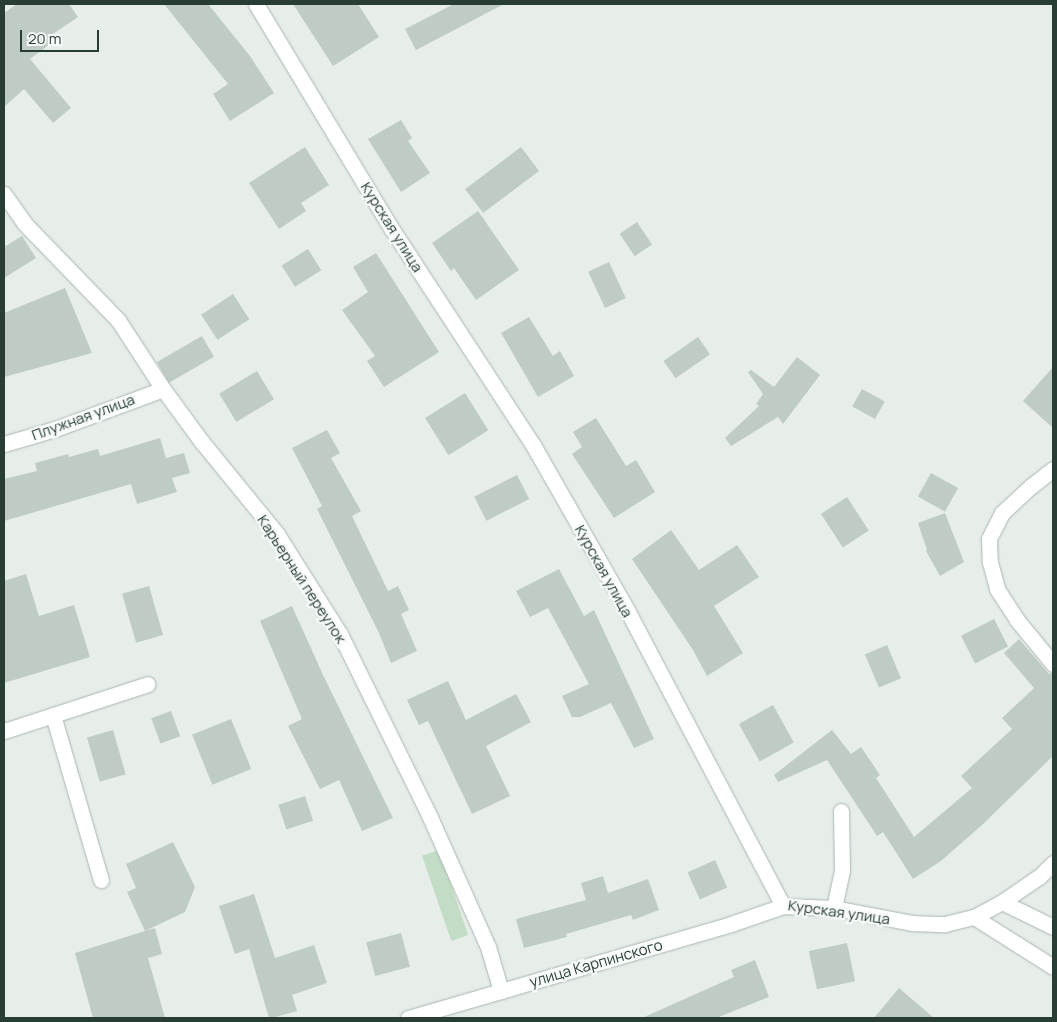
<!DOCTYPE html>
<html>
<head>
<meta charset="utf-8">
<style>
	body { margin:0 }
	#map { position:relative; width:1057px; height:1022px; overflow:hidden; background:#e7eeea; font-family:Manrope,sans-serif }
	div>[style] { position:absolute }
	[style*='--x'] { left:calc(var(--x)*1px); top:calc(var(--y)*1px); width:calc(var(--w)*1px); rotate:calc(var(--a)*1deg) }
	.green>* { inset:0; background:#c3dcc6; transform-origin:0 0 }
	.building>* { inset:0; background:#bfcbc5; transform-origin:0 0 }
	.roads { filter:drop-shadow(0 0 1px #aab6b0) drop-shadow(0 0 1px #aab6b0) }
	.minor>* { height:15px; margin:-7.5px; padding:0 7.5px; transform-origin:7.5px; border-radius:7.5px; background:#fff }
	span { translate:-50% -50%; white-space:nowrap; text-align:center; line-height:1.15; -webkit-text-stroke:4.5px #f7faf8; paint-order:stroke }
	.street-label { font-size:15px; color:#283e35 }
	.frame { position:absolute; inset:0; border:5px solid #283e35; pointer-events:none }
	.scale { position:absolute; left:20px; top:30px; width:79px; height:22px; box-sizing:border-box; border:2px solid #283e35; border-top:0; padding-left:6px; font-size:15px; line-height:18px; white-space:nowrap; color:#283e35; -webkit-text-stroke:4px #f7faf8; paint-order:stroke }
</style>
</head>
<body>
<div id="map">
	<div class="green">
		<i style="left:439px;top:850px;width:90px;height:18px;rotate:71deg"></i>
	</div>
	<div class="building">
		<i style="clip-path:polygon(17px 4px,69px 4px,78px 17px,50px 36px,54px 41px,30px 59px,71px 108px,53px 123px,24px 89px,4px 107px,4px 13px)"></i>
		<i style="clip-path:polygon(164px 4px,208px 4px,250px 56px,274px 93px,230px 121px,213px 94px,228px 84px)"></i>
		<i style="clip-path:polygon(293px 4px,358px 4px,379px 37px,333px 66px)"></i>
		<i style="clip-path:polygon(454px 4px,504px 4px,416px 50px,405px 29px)"></i>
		<i style="clip-path:polygon(401px 120px,412px 138px,408px 141px,430px 173px,401px 192px,368px 139px)"></i>
		<i style="clip-path:polygon(305px 147px,329px 185px,301px 203px,306px 211px,279px 229px,249px 183px)"></i>
		<i style="left:521px;top:147px;width:30px;height:70px;rotate:53deg"></i>
		<i style="clip-path:polygon(478px 211px,519px 270px,476px 300px,454px 268px,451px 271px,432px 243px)"></i>
		<i style="left:637px;top:222px;width:27px;height:21px;rotate:56deg"></i>
		<i style="clip-path:polygon(22px 236px,36px 258px,4px 278px,4px 247px)"></i>
		<i style="left:308px;top:249px;width:25px;height:31px;rotate:58deg"></i>
		<i style="clip-path:polygon(376px 253px,439px 352px,384px 387px,367px 361px,375px 356px,342px 310px,368px 292px,353px 267px)"></i>
		<i style="left:609px;top:262px;width:40px;height:23px;rotate:65deg"></i>
		<i style="clip-path:polygon(65px 288px,92px 353px,4px 377px,4px 313px)"></i>
		<i style="left:233px;top:294px;width:30px;height:38px;rotate:57deg"></i>
		<i style="clip-path:polygon(529px 317px,553px 356px,560px 351px,574px 376px,538px 397px,501px 333px)"></i>
		<i style="left:202px;top:336px;width:24px;height:52px;rotate:60deg"></i>
		<i style="left:698px;top:337px;width:21px;height:42px;rotate:55deg"></i>
		<i style="clip-path:polygon(797px 357px,820px 375px,783px 424px,778px 417px,731px 446px,725px 438px,759px 406px,756px 404px,763px 394px,748px 372px,751px 370px,774px 387px)"></i>
		<i style="clip-path:polygon(1053px 367px,1053px 428px,1023px 401px)"></i>
		<i style="left:257px;top:371px;width:33px;height:44px;rotate:59deg"></i>
		<i style="left:862px;top:389px;width:26px;height:20px;rotate:29deg"></i>
		<i style="left:465px;top:393px;width:44px;height:47px;rotate:58deg"></i>
		<i style="clip-path:polygon(596px 418px,626px 466px,636px 460px,655px 492px,614px 518px,572px 454px,582px 447px,573px 432px)"></i>
		<i style="clip-path:polygon(327px 430px,340px 453px,331px 458px,361px 511px,352px 516px,388px 591px,398px 586px,409px 610px,401px 614px,417px 651px,391px 663px,379px 633px,317px 509px,322px 506px,292px 448px)"></i>
		<i style="clip-path:polygon(160px 438px,166px 458px,184px 453px,190px 473px,172px 478px,177px 492px,137px 504px,131px 484px,4px 521px,4px 479px,37px 471px,35px 463px,68px 454px,69px 457px,98px 449px,100px 456px)"></i>
		<i style="left:931px;top:473px;width:31px;height:27px;rotate:29deg"></i>
		<i style="left:517px;top:475px;width:27px;height:48px;rotate:63deg"></i>
		<i style="left:847px;top:497px;width:40px;height:31px;rotate:57deg"></i>
		<i style="clip-path:polygon(945px 513px,964px 562px,940px 576px,926px 551px,927px 550px,918px 523px)"></i>
		<i style="clip-path:polygon(671px 530px,699px 570px,737px 545px,759px 577px,714px 606px,743px 653px,707px 676px,693px 650px,632px 559px)"></i>
		<i style="clip-path:polygon(559px 569px,584px 616px,594px 610px,654px 739px,634px 748px,611px 703px,580px 717px,572px 717px,562px 696px,589px 684px,548px 608px,530px 617px,516px 591px)"></i>
		<i style="clip-path:polygon(26px 574px,39px 616px,74px 605px,90px 657px,4px 683px,4px 581px)"></i>
		<i style="left:149px;top:586px;width:51px;height:28px;rotate:74deg"></i>
		<i style="clip-path:polygon(292px 606px,323px 675px,393px 818px,362px 831px,339px 780px,320px 789px,288px 726px,302px 719px,260px 621px)"></i>
		<i style="left:994px;top:619px;width:31px;height:37px;rotate:63deg"></i>
		<i style="clip-path:polygon(1019px 639px,1049px 674px,1053px 673px,1053px 756px,982px 825px,941px 861px,913px 879px,883px 832px,877px 836px,827px 760px,778px 782px,774px 775px,832px 730px,851px 754px,861px 747px,880px 775px,876px 778px,914px 837px,972px 788px,961px 776px,1012px 729px,1002px 718px,1034px 688px,1004px 653px)"></i>
		<i style="left:887px;top:645px;width:36px;height:24px;rotate:67deg"></i>
		<i style="clip-path:polygon(448px 681px,466px 720px,516px 694px,531px 722px,486px 746px,510px 796px,472px 814px,428px 721px,419px 725px,407px 700px)"></i>
		<i style="left:773px;top:705px;width:43px;height:39px;rotate:61deg"></i>
		<i style="left:171px;top:711px;width:27px;height:21px;rotate:70deg"></i>
		<i style="left:231px;top:719px;width:54px;height:42px;rotate:68deg"></i>
		<i style="left:113px;top:730px;width:46px;height:27px;rotate:74deg"></i>
		<i style="left:305px;top:796px;width:26px;height:28px;rotate:72deg"></i>
		<i style="clip-path:polygon(173px 842px,195px 887px,185px 912px,145px 931px,155px 928px,162px 954px,148px 958px,165px 1018px,93px 1018px,75px 953px,145px 931px,127px 892px,136px 888px,126px 864px)"></i>
		<i style="left:715px;top:860px;width:30px;height:30px;rotate:66deg"></i>
		<i style="clip-path:polygon(603px 876px,608px 893px,648px 879px,659px 910px,633px 920px,631px 915px,566px 934px,567px 937px,524px 948px,516px 919px,586px 900px,581px 883px)"></i>
		<i style="clip-path:polygon(254px 894px,275px 958px,314px 945px,327px 983px,292px 995px,297px 1011px,272px 1018px,269px 1018px,249px 949px,235px 954px,219px 906px)"></i>
		<i style="left:401px;top:933px;width:35px;height:36px;rotate:75deg"></i>
		<i style="left:847px;top:943px;width:39px;height:39px;rotate:78deg"></i>
		<i style="clip-path:polygon(755px 960px,769px 997px,716px 1018px,642px 1018px,734px 977px,731px 970px)"></i>
		<i style="clip-path:polygon(899px 988px,934px 1018px,874px 1018px)"></i>
	</div>
	<div class="roads">
		<div class="minor">
			<i style="--x:256;--y:4;--w:262;--a:58.9"></i>
			<i style="--x:391;--y:228;--w:259;--a:56.8"></i>
			<i style="--x:533;--y:445;--w:190;--a:60.3"></i>
			<i style="--x:627;--y:610;--w:335;--a:62.2"></i>
			<i style="--x:783;--y:906;--w:51;--a:2.2"></i>
			<i style="--x:834;--y:908;--w:79;--a:10.9"></i>
			<i style="--x:912;--y:923;--w:33;--a:2"></i>
			<i style="--x:945;--y:924;--w:30;--a:-14"></i>
			<i style="--x:974;--y:917;--w:93;--a:32.3"></i>
			<i style="--x:4;--y:194;--w:35;--a:55"></i>
			<i style="--x:24;--y:223;--w:135;--a:45.9"></i>
			<i style="--x:118;--y:320;--w:82;--a:56.9"></i>
			<i style="--x:163;--y:389;--w:66;--a:53.7"></i>
			<i style="--x:202;--y:442;--w:119;--a:50.8"></i>
			<i style="--x:277;--y:534;--w:118;--a:57.8"></i>
			<i style="--x:340;--y:634;--w:202;--a:63.8"></i>
			<i style="--x:429;--y:815;--w:145;--a:65.9"></i>
			<i style="--x:488;--y:947;--w:46;--a:73.5"></i>
			<i style="--x:4;--y:444;--w:53;--a:-16.4"></i>
			<i style="--x:55;--y:429;--w:115;--a:-20.3"></i>
			<i style="--x:1053;--y:469;--w:28;--a:142"></i>
			<i style="--x:1031;--y:486;--w:40;--a:137"></i>
			<i style="--x:1002;--y:513;--w:29;--a:117"></i>
			<i style="--x:989;--y:539;--w:23;--a:88"></i>
			<i style="--x:990;--y:562;--w:28;--a:75"></i>
			<i style="--x:997;--y:589;--w:37;--a:57"></i>
			<i style="--x:1017;--y:620;--w:57;--a:50.7"></i>
			<i style="--x:53;--y:715;--w:172;--a:73.8"></i>
			<i style="--x:4;--y:731;--w:151;--a:-18.1"></i>
			<i style="--x:1002;--y:902;--w:57;--a:26.1"></i>
			<i style="--x:834;--y:908;--w:39;--a:-78"></i>
			<i style="--x:842;--y:870;--w:59;--a:-91"></i>
			<i style="--x:974;--y:917;--w:32;--a:-28"></i>
			<i style="--x:1002;--y:902;--w:46;--a:-34.4"></i>
			<i style="--x:1040;--y:876;--w:18;--a:-45"></i>
			<i style="--x:408;--y:1018;--w:336;--a:-16.2"></i>
			<i style="--x:731;--y:924;--w:55;--a:-19.1"></i>
		</div>
	</div>
	<div class="street-label">
		<span style="left:392px;top:227px;rotate:58deg">Курская улица</span>
		<span style="left:83px;top:417px;rotate:-20deg">Плужная улица</span>
		<span style="left:604px;top:571px;rotate:61deg">Курская улица</span>
		<span style="left:302px;top:579px;rotate:57deg">Карьерный переулок</span>
		<span style="left:839px;top:912px;rotate:8deg">Курская улица</span>
		<span style="left:596px;top:963px;rotate:-16deg">улица Карпинского</span>
	</div>
	<div class="frame"></div>
	<div class="scale">20 m</div>
</div>
</body>
</html>
